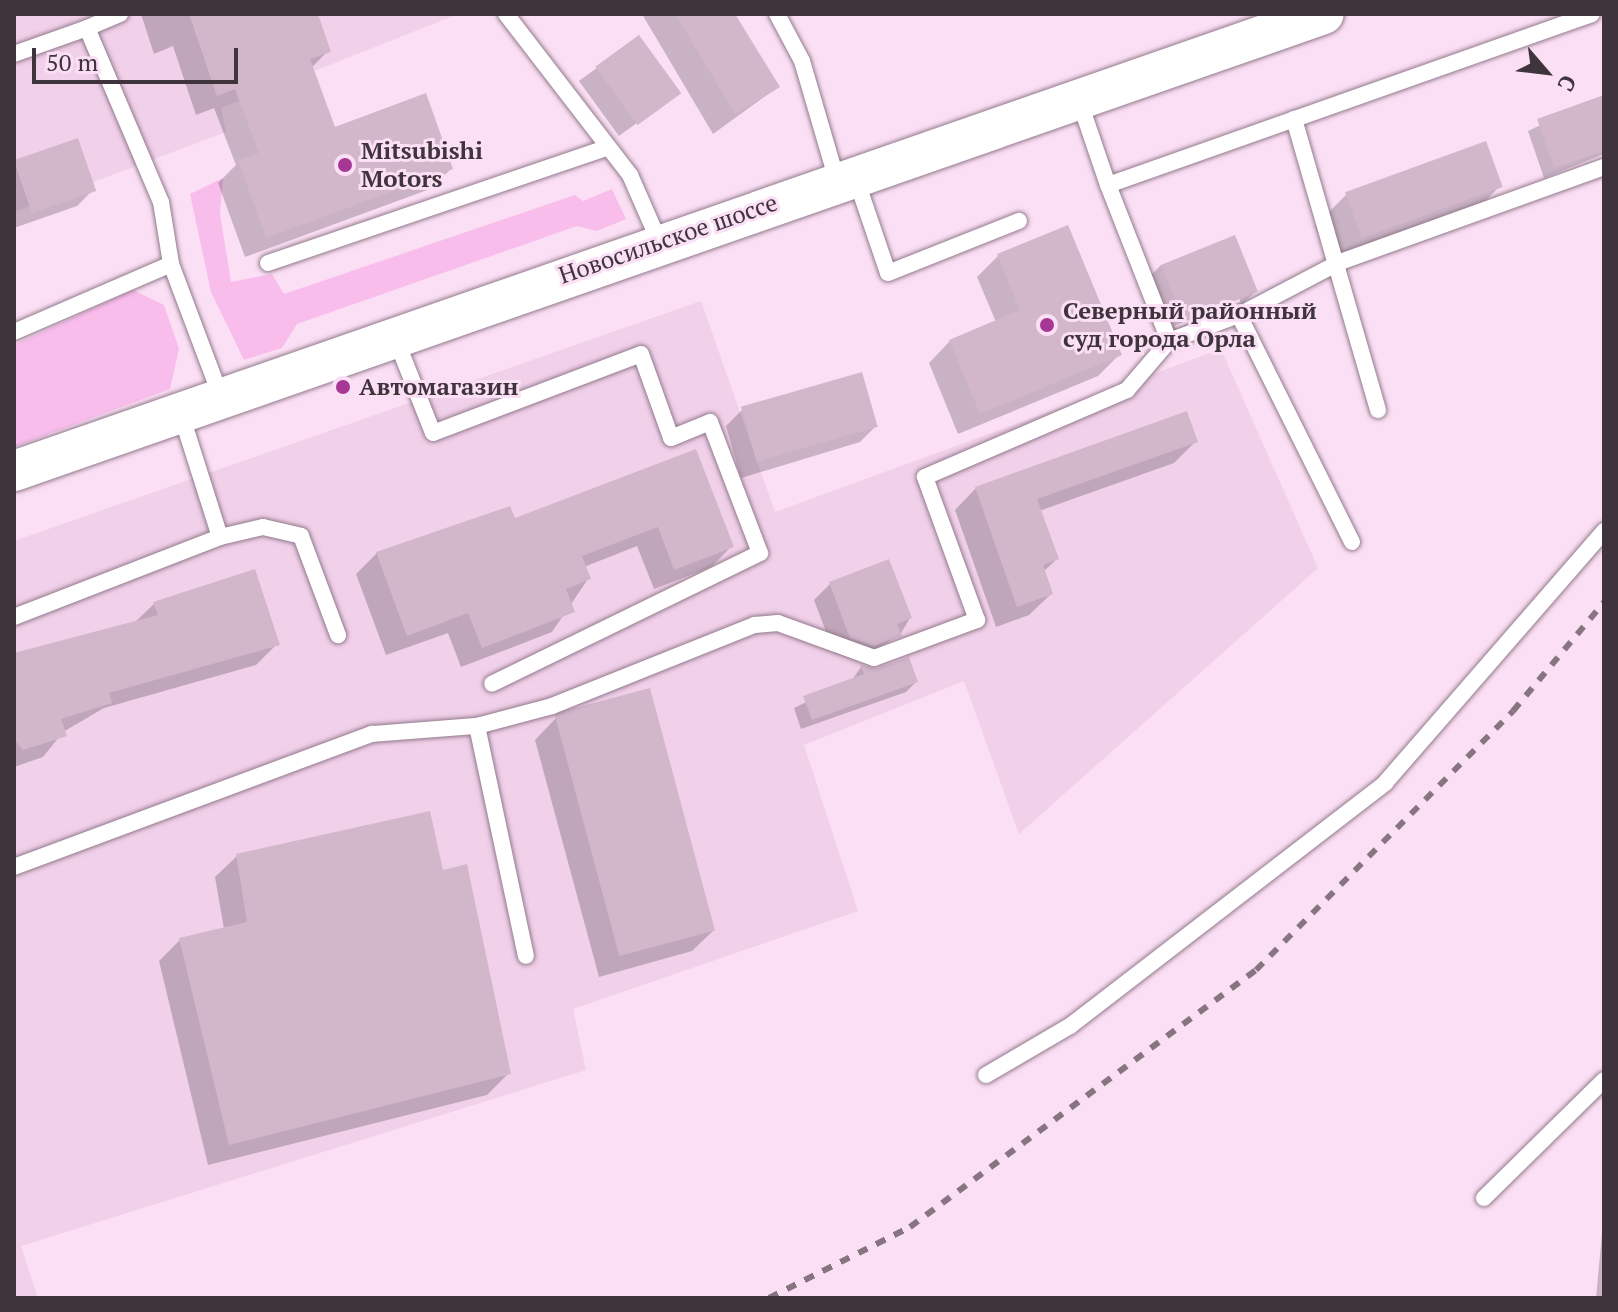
<!DOCTYPE html>
<html>
<head>
<meta charset="utf-8">
<style>
	body { margin:0 }
	#map { position:relative; width:1618px; height:1312px; overflow:hidden; background:#fbdff4; font-family:"PT Serif",serif }
	div>[style] { position:absolute }
	[style*='--x'] { left:calc(var(--x)*1px); top:calc(var(--y)*1px); width:calc(var(--w)*1px); rotate:calc(var(--a)*1deg) }
	.built>* { inset:0; background:#f1d0e9 }
	.green>* { inset:0; background:#f9bdec }
	.shadow>* { inset:0; background:#0003; transform-origin:0 0 }
	.building>* { inset:0; background:#d2b7cb; transform-origin:0 0 }
	.roads { filter:drop-shadow(0 0 2px #927a8c) drop-shadow(0 0 2px #927a8c) }
	.service>* { height:16px; margin:-8px; padding:0 8px; transform-origin:8px; border-radius:8px; background:#fff }
	.tertiary>* { height:40px; margin:-20px; padding:0 20px; transform-origin:20px; border-radius:20px; background:#fff }
	.rail>* { height:6px; margin-top:-3px; transform-origin:0; background:repeating-linear-gradient(90deg,#867581 0 10px,transparent 0 20px) }
	.dots>* { width:22px; height:22px; translate:-50% -50%; box-sizing:border-box; border:4px solid #fbdff4; border-radius:50% }
	span { translate:-50% -50%; white-space:nowrap; text-align:center; line-height:1.15; -webkit-text-stroke:6px #fbdff4; paint-order:stroke }
	.poi-label { font-size:24px; color:#3f343c; font-weight:700 }
	.left { translate:0 -50%; text-align:left }
	.street-label { font-size:24px; color:#3f343c }
	.frame { position:absolute; inset:0; border:16px solid #3f343c; pointer-events:none }
	.north { position:absolute; left:1506px; top:32px; width:80px; height:80px; -webkit-text-stroke:6px #fbdff4; paint-order:stroke; rotate:118deg; font-size:22px; font-weight:700; line-height:32px; text-align:center; color:#3f343c }
	.north::after { content:''; display:block; margin:auto; width:28px; height:36px; background:#3f343c; clip-path:polygon(50% 0,100% 100%,50% 72%,0 100%) }
	.scale { position:absolute; left:32px; top:48px; width:206px; height:36px; box-sizing:border-box; border:4px solid #3f343c; border-top:0; padding-left:10px; font-size:24px; line-height:28px; white-space:nowrap; color:#3f343c; -webkit-text-stroke:6px #fbdff4; paint-order:stroke }
</style>
</head>
<body>
<div id="map">
	<div class="built">
		<i style="clip-path:polygon(14px 14px,458px 14px,221px 108px,226px 132px,14px 212px)"></i>
		<i style="clip-path:polygon(701px 301px,775px 512px,1221px 349px,1318px 568px,1019px 834px,964px 681px,804px 745px,858px 911px,573px 1009px,586px 1070px,21px 1246px,38px 1298px,14px 1298px,14px 541px)"></i>
	</div>
	<div class="green">
		<i style="clip-path:polygon(223px 178px,220px 214px,231px 282px,272px 274px,284px 294px,575px 195px,583px 201px,612px 189px,626px 219px,597px 231px,577px 226px,297px 324px,282px 348px,244px 360px,211px 292px,190px 194px)"></i>
		<i style="clip-path:polygon(133px 290px,164px 305px,179px 349px,170px 389px,14px 447px,14px 345px)"></i>
	</div>
	<div class="shadow">
		<i style="clip-path:polygon(141px 14px,316px 14px,328px 51px,311px 68px,334px 129px,451px 169px,430px 189px,245px 257px,218px 183px,236px 165px,214px 108px,196px 115px,173px 46px,154px 54px)"></i>
		<i style="clip-path:polygon(642px 14px,733px 14px,778px 87px,713px 134px)"></i>
		<i style="left:638px;top:38px;width:68px;height:73px;rotate:54deg"></i>
		<i style="clip-path:polygon(1604px 95px,1604px 154px,1544px 178px,1528px 131px)"></i>
		<i style="clip-path:polygon(77px 141px,93px 190px,77px 206px,14px 228px,14px 162px)"></i>
		<i style="clip-path:polygon(1500px 186px,1470px 217px,1331px 269px,1315px 226px,1346px 195px)"></i>
		<i style="clip-path:polygon(998px 256px,1119px 355px,1098px 376px,958px 434px,929px 363px,950px 341px,996px 322px,977px 277px)"></i>
		<i style="clip-path:polygon(evenodd,1161px 265px,1256px 291px,1240px 307px,1168px 338px,1145px 281px,1161px 265px,1240px 298px,1240px 302px,1176px 329px,1174px 326px,1240px 298px)"></i>
		<i style="clip-path:polygon(742px 410px,876px 426px,860px 442px,741px 478px,726px 426px)"></i>
		<i style="clip-path:polygon(1195px 442px,1174px 463px,1039px 511px,1057px 559px,1043px 572px,1051px 594px,1029px 615px,996px 627px,955px 510px,976px 488px)"></i>
		<i style="clip-path:polygon(694px 451px,731px 547px,711px 567px,654px 589px,637px 546px,584px 567px,588px 579px,552px 632px,461px 667px,448px 633px,386px 655px,356px 574px,377px 553px,513px 521px)"></i>
		<i style="clip-path:polygon(830px 584px,910px 618px,900px 635px,857px 661px,834px 653px,814px 600px)"></i>
		<i style="clip-path:polygon(155px 603px,277px 644px,256px 665px,104px 708px,63px 732px,43px 757px,14px 767px,14px 655px,132px 625px)"></i>
		<i style="clip-path:polygon(861px 667px,916px 682px,906px 692px,801px 729px,794px 708px,852px 680px)"></i>
		<i style="clip-path:polygon(556px 718px,714px 930px,692px 951px,599px 977px,535px 740px)"></i>
		<i style="clip-path:polygon(237px 856px,441px 872px,509px 1073px,487px 1095px,208px 1165px,159px 961px,180px 940px,224px 929px,215px 877px)"></i>
		<i style="clip-path:polygon(1604px 1212px,1604px 1298px,1596px 1298px)"></i>
	</div>
	<div class="building">
		<i style="clip-path:polygon(189px 14px,318px 14px,331px 52px,310px 59px,335px 127px,426px 93px,453px 169px,266px 238px,238px 160px,259px 153px,235px 89px,217px 96px)"></i>
		<i style="clip-path:polygon(675px 14px,735px 14px,780px 87px,735px 114px)"></i>
		<i style="left:639px;top:35px;width:72px;height:54px;rotate:54deg"></i>
		<i style="clip-path:polygon(1604px 95px,1604px 151px,1554px 168px,1537px 119px)"></i>
		<i style="left:78px;top:138px;width:56px;height:68px;rotate:71deg"></i>
		<i style="left:1486px;top:141px;width:49px;height:150px;rotate:70deg"></i>
		<i style="clip-path:polygon(1068px 225px,1122px 355px,980px 414px,949px 340px,1020px 310px,997px 254px)"></i>
		<i style="left:1235px;top:235px;width:61px;height:80px;rotate:68deg"></i>
		<i style="left:862px;top:372px;width:57px;height:126px;rotate:74deg"></i>
		<i style="clip-path:polygon(1187px 411px,1198px 442px,1037px 499px,1059px 559px,1043px 565px,1053px 594px,1017px 607px,975px 487px)"></i>
		<i style="clip-path:polygon(696px 449px,734px 547px,674px 570px,658px 527px,582px 556px,591px 579px,566px 589px,575px 612px,482px 648px,468px 613px,407px 636px,376px 552px,510px 506px,515px 518px)"></i>
		<i style="clip-path:polygon(889px 559px,912px 618px,897px 624px,902px 636px,874px 646px,850px 638px,829px 582px)"></i>
		<i style="clip-path:polygon(255px 569px,280px 645px,109px 693px,112px 703px,61px 719px,67px 736px,23px 750px,14px 739px,14px 653px,158px 615px,153px 602px)"></i>
		<i style="clip-path:polygon(909px 657px,918px 682px,812px 720px,803px 696px,864px 674px,860px 665px,877px 668px)"></i>
		<i style="left:650px;top:688px;width:251px;height:99px;rotate:75deg"></i>
		<i style="clip-path:polygon(430px 811px,443px 870px,467px 864px,511px 1074px,229px 1145px,179px 938px,247px 922px,236px 854px)"></i>
	</div>
	<div class="roads">
		<div class="service">
			<i style="--x:506;--y:14;--w:203;--a:52.4"></i>
			<i style="--x:630;--y:175;--w:72;--a:66.3"></i>
			<i style="--x:777;--y:14;--w:53;--a:62"></i>
			<i style="--x:802;--y:61;--w:125;--a:73.7"></i>
			<i style="--x:87;--y:28;--w:36;--a:-23"></i>
			<i style="--x:14;--y:54;--w:77;--a:-19.6"></i>
			<i style="--x:87;--y:28;--w:189;--a:67"></i>
			<i style="--x:161;--y:202;--w:63;--a:80.8"></i>
			<i style="--x:1079;--y:100;--w:90;--a:71.2"></i>
			<i style="--x:1108;--y:185;--w:513;--a:-19.46"></i>
			<i style="--x:1294;--y:119;--w:303;--a:73.9"></i>
			<i style="--x:855;--y:176;--w:102;--a:71.2"></i>
			<i style="--x:888;--y:273;--w:141;--a:-21.7"></i>
			<i style="--x:1108;--y:185;--w:168;--a:68.6"></i>
			<i style="--x:1169;--y:341;--w:75;--a:-20.4"></i>
			<i style="--x:268;--y:263;--w:359;--a:-18.8"></i>
			<i style="--x:14;--y:332;--w:171;--a:-23.4"></i>
			<i style="--x:171;--y:264;--w:142;--a:69.4"></i>
			<i style="--x:395;--y:337;--w:103;--a:68.4"></i>
			<i style="--x:433;--y:433;--w:222;--a:-20.8"></i>
			<i style="--x:641;--y:354;--w:89;--a:70.3"></i>
			<i style="--x:671;--y:438;--w:42;--a:-22.3"></i>
			<i style="--x:710;--y:422;--w:140;--a:69.1"></i>
			<i style="--x:760;--y:553;--w:298;--a:154"></i>
			<i style="--x:181;--y:414;--w:129;--a:72.4"></i>
			<i style="--x:220;--y:537;--w:44;--a:-13.1"></i>
			<i style="--x:263;--y:527;--w:39;--a:13"></i>
			<i style="--x:301;--y:536;--w:106;--a:69.5"></i>
			<i style="--x:1352;--y:542;--w:254;--a:-116.5"></i>
			<i style="--x:1239;--y:315;--w:114;--a:-27.7"></i>
			<i style="--x:1340;--y:262;--w:281;--a:-19.8"></i>
			<i style="--x:14;--y:617;--w:221;--a:-21.2"></i>
			<i style="--x:477;--y:726;--w:78;--a:-14.9"></i>
			<i style="--x:552;--y:706;--w:219;--a:-21.8"></i>
			<i style="--x:755;--y:625;--w:23;--a:-5"></i>
			<i style="--x:778;--y:623;--w:102;--a:20"></i>
			<i style="--x:874;--y:658;--w:110;--a:-20.3"></i>
			<i style="--x:977;--y:620;--w:152;--a:-110"></i>
			<i style="--x:925;--y:477;--w:220;--a:-23.3"></i>
			<i style="--x:1127;--y:390;--w:65;--a:-49.4"></i>
			<i style="--x:14;--y:867;--w:382;--a:-20.4"></i>
			<i style="--x:372;--y:734;--w:105;--a:-4.4"></i>
			<i style="--x:477;--y:726;--w:235;--a:78"></i>
			<i style="--x:986;--y:1075;--w:97;--a:-30.3"></i>
			<i style="--x:1070;--y:1026;--w:398;--a:-37.6"></i>
			<i style="--x:1385;--y:783;--w:334;--a:-49"></i>
			<i style="--x:1484;--y:1198;--w:168;--a:-44.5"></i>
		</div>
		<div class="tertiary">
			<i style="--x:14;--y:471;--w:1387;--a:-19.23"></i>
		</div>
	</div>
	<div class="rail">
		<i style="--x:769;--y:1298;--w:158;--a:-26.7"></i>
		<i style="--x:910;--y:1227;--w:431;--a:-36.6"></i>
		<i style="--x:1256;--y:970;--w:365;--a:-45.2"></i>
		<i style="--x:1513;--y:711;--w:142;--a:-50.1"></i>
	</div>
	<div class="dots">
		<i style="left:345px;top:165px;background:#a63795"></i>
		<i style="left:1047px;top:325px;background:#a63795"></i>
		<i style="left:343px;top:387px;background:#a63795"></i>
	</div>
	<div class="poi-label">
		<span class="left" style="left:361px;top:165px">Mitsubishi<br>Motors</span>
		<span class="left" style="left:1063px;top:325px">Северный районный<br>суд города Орла</span>
		<span class="left" style="left:359px;top:387px">Автомагазин</span>
	</div>
	<div class="street-label">
		<span style="left:668px;top:239px;rotate:-19deg">Новосильское шоссе</span>
	</div>
	<div class="frame"></div>
	<div class="north">С</div>
	<div class="scale">50 m</div>
</div>
</body>
</html>
